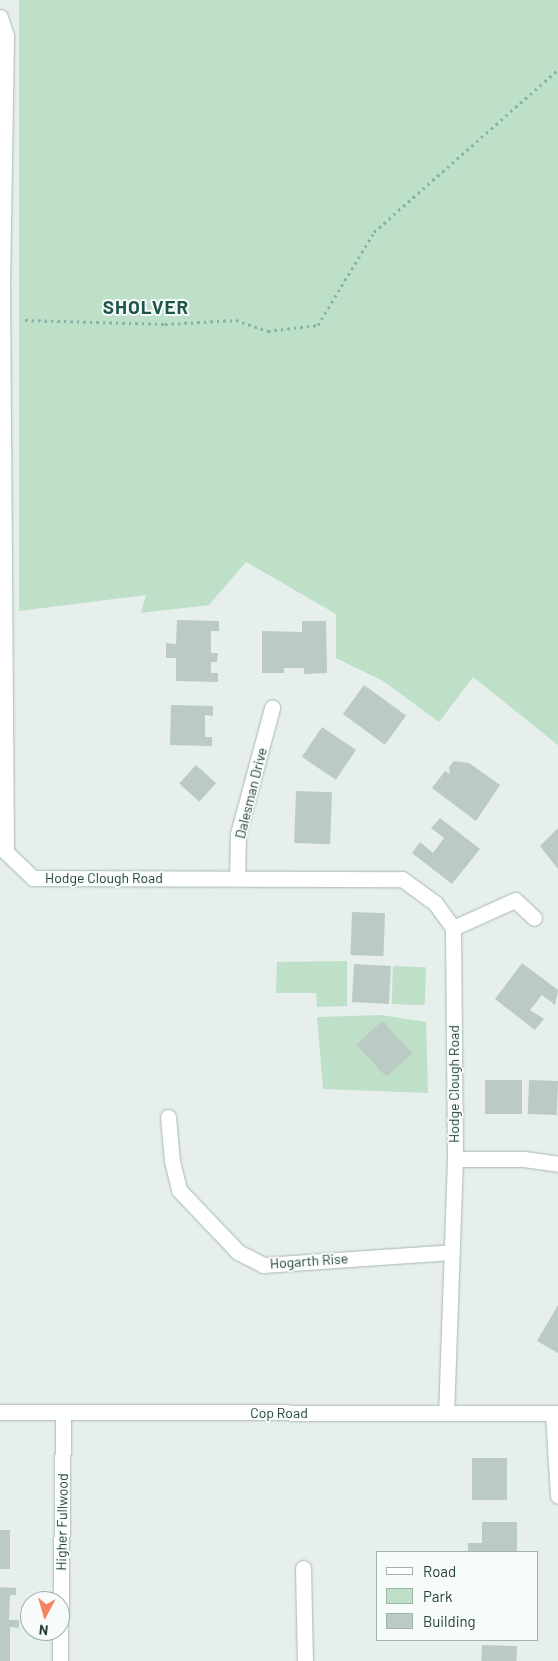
<!DOCTYPE html>
<html>
<head>
<meta charset="utf-8">
<style>
	body { margin:0 }
	#map { position:relative; width:558px; height:1661px; overflow:hidden; background:#e6efeb; font-family:Barlow,sans-serif }
	div>[style] { position:absolute }
	[style*='--x'] { left:calc(var(--x)*1px); top:calc(var(--y)*1px); width:calc(var(--w)*1px); rotate:calc(var(--a)*1deg) }
	.green>* { inset:0; background:#bfe0c8; transform-origin:0 0 }
	.building>* { inset:0; background:#bbcac4; transform-origin:0 0 }
	.path>* { height:3px; margin-top:-1.5px; transform-origin:0; background:repeating-linear-gradient(90deg,#86b3a5 0 2.5px,transparent 0 6.5px) }
	.roads { filter:drop-shadow(0 0 1px #a8b8b2) drop-shadow(0 0 1px #a8b8b2) }
	.street>* { height:15px; margin:-7.5px; padding:0 7.5px; transform-origin:7.5px; border-radius:7.5px; background:#fff }
	.secondary>* { height:15px; margin:-7.5px; padding:0 7.5px; transform-origin:7.5px; border-radius:7.5px; background:#fff }
	span { translate:-50% -50%; white-space:nowrap; text-align:center; line-height:1.15; -webkit-text-stroke:4px #f7fbf9; paint-order:stroke }
	.street-label { font-size:14px; color:#24423a }
	.district-label { font-size:19px; color:#1f5548; font-weight:700; letter-spacing:1px }
	.legend { position:absolute; left:376px; top:1551px; width:162px; height:90px; box-sizing:border-box; background:#f7fbf9; border:1px solid #a3b1ad; margin:0; padding:6px 9px; list-style:none; font-size:15px; color:#24423a }
	.legend li { display:flex; align-items:center; gap:10px; height:25px }
	.legend b { width:25px; border:1px solid #a3b1ad }
	.north { position:absolute; left:20px; top:1591px; width:50px; height:50px; box-sizing:border-box; background:#f7fbf9; border:1px solid #a3b1ad; border-radius:50%; rotate:186deg; font-size:14px; font-weight:700; line-height:20px; text-align:center; color:#24423a }
	.north::after { content:''; display:block; margin:auto; width:18px; height:22px; background:#f4845f; clip-path:polygon(50% 0,100% 100%,50% 72%,0 100%) }
</style>
</head>
<body>
<div id="map">
	<div class="green">
		<i style="clip-path:polygon(19px 0,558px 0,558px 745px,473px 677px,439px 722px,383px 681px,336px 658px,336px 614px,246px 562px,209px 605px,141px 613px,146px 595px,19px 611px)"></i>
		<i style="clip-path:polygon(347px 961px,347px 1006px,317px 1007px,316px 993px,276px 993px,277px 962px)"></i>
		<i style="left:393px;top:966px;width:33px;height:38px;rotate:2deg"></i>
		<i style="clip-path:polygon(381px 1015px,426px 1022px,428px 1093px,323px 1089px,317px 1017px)"></i>
	</div>
	<div class="building">
		<i style="clip-path:polygon(177px 620px,219px 621px,219px 631px,211px 631px,211px 653px,218px 653px,217px 662px,211px 662px,211px 673px,218px 673px,218px 682px,176px 681px,176px 658px,166px 658px,166px 643px,176px 644px)"></i>
		<i style="clip-path:polygon(302px 621px,326px 621px,327px 673px,304px 674px,304px 668px,284px 668px,284px 673px,262px 673px,262px 631px,302px 632px)"></i>
		<i style="left:364px;top:685px;width:52px;height:36px;rotate:36deg"></i>
		<i style="clip-path:polygon(171px 705px,213px 706px,213px 716px,205px 715px,205px 737px,212px 737px,212px 746px,170px 745px)"></i>
		<i style="left:322px;top:727px;width:41px;height:36px;rotate:34deg"></i>
		<i style="clip-path:polygon(454px 761px,469px 763px,500px 785px,476px 821px,432px 788px,445px 771px,450px 774px,449px 767px)"></i>
		<i style="left:196px;top:765px;width:27px;height:25px;rotate:42deg"></i>
		<i style="left:296px;top:791px;width:36px;height:52px;rotate:2deg"></i>
		<i style="clip-path:polygon(440px 818px,480px 849px,452px 884px,412px 853px,420px 842px,433px 853px,444px 838px,431px 828px)"></i>
		<i style="clip-path:polygon(558px 828px,558px 869px,540px 846px)"></i>
		<i style="left:352px;top:912px;width:33px;height:43px;rotate:2deg"></i>
		<i style="clip-path:polygon(522px 963px,558px 990px,555px 1005px,542px 995px,530px 1010px,544px 1019px,535px 1030px,495px 999px)"></i>
		<i style="left:354px;top:964px;width:37px;height:38px;rotate:3deg"></i>
		<i style="left:382px;top:1021px;width:44px;height:35px;rotate:47deg"></i>
		<i style="left:485px;top:1080px;width:37px;height:34px"></i>
		<i style="left:529px;top:1080px;width:29px;height:34px;rotate:2deg"></i>
		<i style="clip-path:polygon(558px 1305px,558px 1353px,537px 1341px)"></i>
		<i style="left:472px;top:1458px;width:35px;height:42px"></i>
		<i style="clip-path:polygon(482px 1522px,517px 1522px,517px 1552px,468px 1552px,468px 1543px,482px 1543px)"></i>
		<i style="left:0;top:1530px;width:10px;height:39px"></i>
		<i style="clip-path:polygon(0 1587px,16px 1588px,16px 1595px,10px 1595px,9px 1620px,19px 1620px,19px 1628px,10px 1627px,10px 1661px,0 1661px)"></i>
		<i style="left:482px;top:1645px;width:35px;height:16px;rotate:2deg"></i>
	</div>
	<div class="path">
		<i style="--x:25;--y:320;--w:140;--a:1.6"></i>
		<i style="--x:165;--y:324;--w:71;--a:-3.2"></i>
		<i style="--x:236;--y:320;--w:34;--a:19"></i>
		<i style="--x:268;--y:331;--w:50;--a:-6.8"></i>
		<i style="--x:318;--y:325;--w:109;--a:-58.9"></i>
		<i style="--x:374;--y:232;--w:245;--a:-41.4"></i>
	</div>
	<div class="roads">
		<div class="street">
			<i style="--x:0;--y:17;--w:20;--a:72"></i>
			<i style="--x:6;--y:36;--w:243;--a:90.9"></i>
			<i style="--x:2;--y:279;--w:573;--a:89.6"></i>
			<i style="--x:6;--y:852;--w:37;--a:44"></i>
			<i style="--x:33;--y:878;--w:369;--a:0.2"></i>
			<i style="--x:402;--y:879;--w:41;--a:36"></i>
			<i style="--x:435;--y:903;--w:31;--a:54"></i>
			<i style="--x:453;--y:928;--w:231;--a:89.5"></i>
			<i style="--x:455;--y:1159;--w:254;--a:92"></i>
			<i style="--x:237;--y:878;--w:44;--a:-88.7"></i>
			<i style="--x:238;--y:834;--w:131;--a:-74.9"></i>
			<i style="--x:453;--y:928;--w:68;--a:-24.3"></i>
			<i style="--x:515;--y:900;--w:26;--a:43"></i>
			<i style="--x:168;--y:1117;--w:44;--a:84.8"></i>
			<i style="--x:172;--y:1161;--w:30;--a:76"></i>
			<i style="--x:179;--y:1190;--w:86;--a:46.4"></i>
			<i style="--x:238;--y:1252;--w:28;--a:27"></i>
			<i style="--x:263;--y:1265;--w:189;--a:-3.9"></i>
			<i style="--x:455;--y:1159;--w:69;--a:0"></i>
			<i style="--x:524;--y:1159;--w:34;--a:8"></i>
			<i style="--x:553;--y:1414;--w:82;--a:86.5"></i>
			<i style="--x:303;--y:1568;--w:93;--a:88.8"></i>
			<i style="--x:60;--y:1661;--w:248;--a:-89.3"></i>
		</div>
		<div class="secondary">
			<i style="--x:0;--y:1412;--w:558;--a:0.1"></i>
		</div>
	</div>
	<div class="street-label">
		<span style="left:251px;top:793px;rotate:-76deg">Dalesman Drive</span>
		<span style="left:104px;top:878px">Hodge Clough Road</span>
		<span style="left:454px;top:1084px;rotate:-90deg">Hodge Clough Road</span>
		<span style="left:309px;top:1261px;rotate:-4deg">Hogarth Rise</span>
		<span style="left:279px;top:1413px">Cop Road</span>
		<span style="left:62px;top:1522px;rotate:-89deg">Higher Fullwood</span>
	</div>
	<div class="district-label">
		<span style="left:146px;top:307px">SHOLVER</span>
	</div>
	<ul class="legend">
	<li><b style="height:6px;background:#fff"></b>Road</li>
	<li><b style="height:14px;background:#bfe0c8"></b>Park</li>
	<li><b style="height:14px;background:#bbcac4"></b>Building</li>
	</ul>
	<div class="north">N</div>
</div>
</body>
</html>
